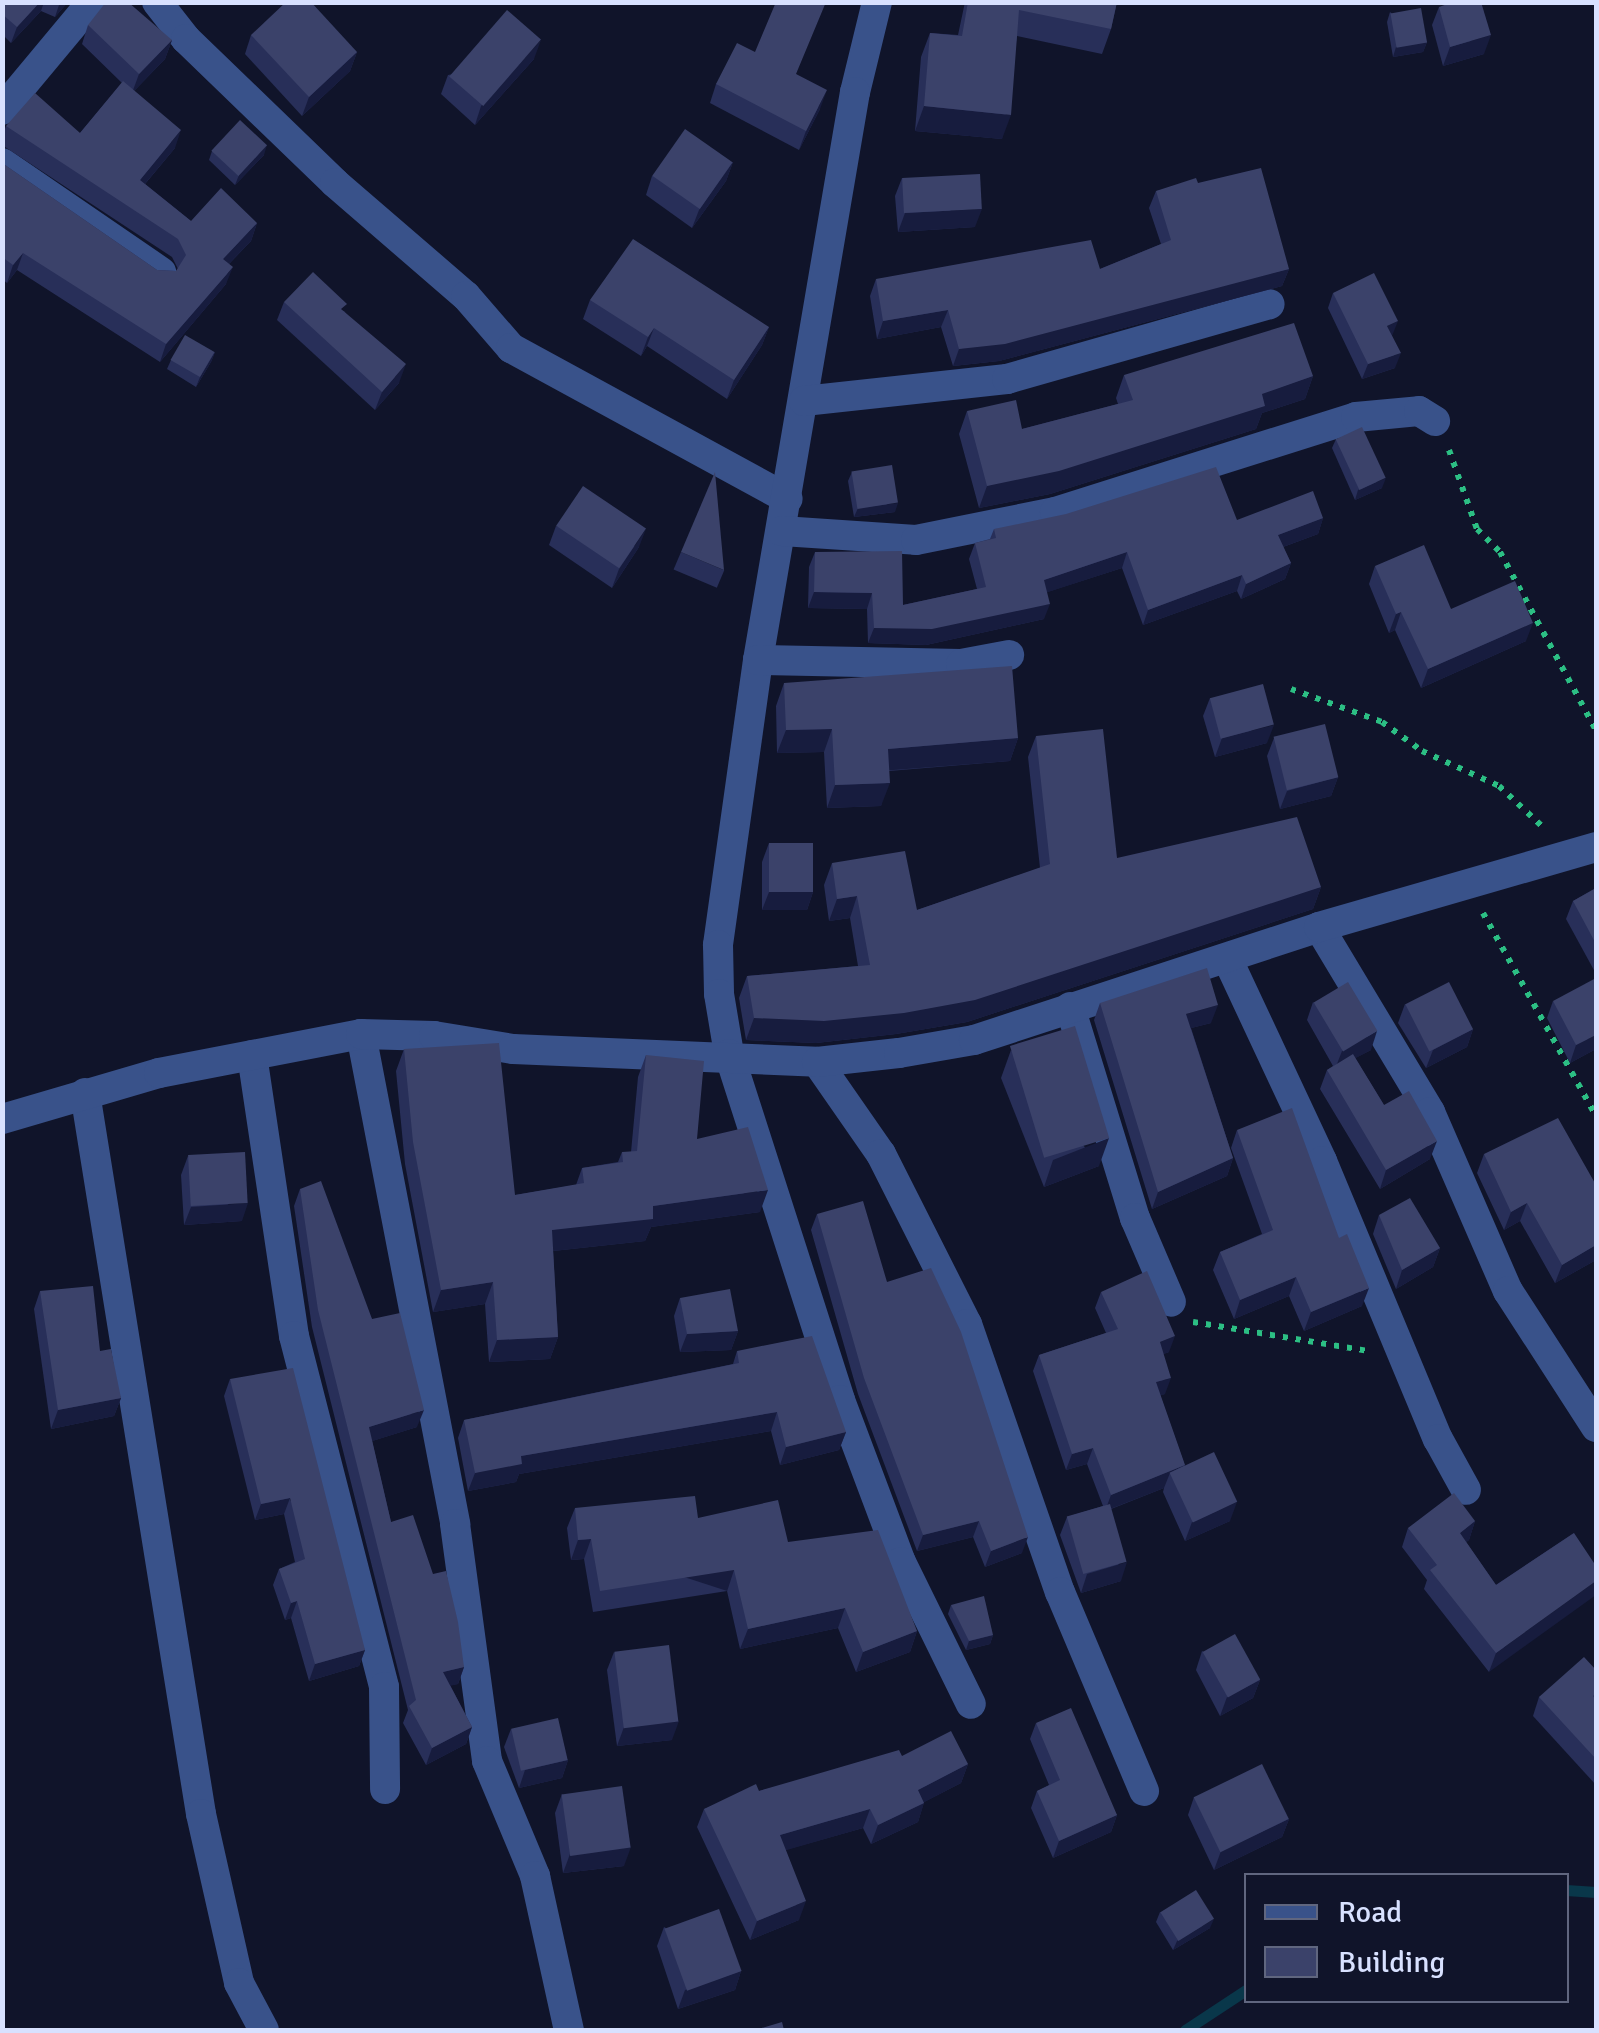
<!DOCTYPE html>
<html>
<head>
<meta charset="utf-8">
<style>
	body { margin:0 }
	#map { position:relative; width:1599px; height:2033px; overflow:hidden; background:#10142a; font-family:Signika,sans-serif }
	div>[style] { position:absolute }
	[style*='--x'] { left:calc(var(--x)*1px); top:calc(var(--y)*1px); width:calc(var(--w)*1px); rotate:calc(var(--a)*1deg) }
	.stream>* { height:11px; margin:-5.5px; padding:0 5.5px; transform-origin:5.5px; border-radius:5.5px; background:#09374a }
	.path>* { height:6px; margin-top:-3px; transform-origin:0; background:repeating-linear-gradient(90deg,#2cbf84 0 5px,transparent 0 13px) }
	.minor>* { height:30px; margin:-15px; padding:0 15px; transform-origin:15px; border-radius:15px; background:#39528a }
	.wall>* { inset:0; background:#282f59; transform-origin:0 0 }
	.shaded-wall>* { inset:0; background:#171c3e; transform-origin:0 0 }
	.building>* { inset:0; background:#3b426a; transform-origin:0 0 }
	span { translate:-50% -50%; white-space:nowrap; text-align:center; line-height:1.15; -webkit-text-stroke:9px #10142a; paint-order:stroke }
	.frame { position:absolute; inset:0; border:5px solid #d8e1ff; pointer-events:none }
	.legend { position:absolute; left:1244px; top:1873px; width:325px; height:130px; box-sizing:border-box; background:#10142a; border:2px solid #60667f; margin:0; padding:12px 18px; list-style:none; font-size:30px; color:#d8e1ff }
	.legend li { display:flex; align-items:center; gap:20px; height:50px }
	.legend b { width:50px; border:2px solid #60667f }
</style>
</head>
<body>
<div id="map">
	<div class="stream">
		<i style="--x:1566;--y:1890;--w:30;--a:4"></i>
		<i style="--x:1185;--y:2030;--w:73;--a:-33.3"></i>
	</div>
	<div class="path">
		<i style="--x:1449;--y:450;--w:84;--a:70.5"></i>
		<i style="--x:1477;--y:529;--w:33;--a:45"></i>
		<i style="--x:1500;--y:552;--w:202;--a:61.7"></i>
		<i style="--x:1291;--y:689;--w:97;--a:19.9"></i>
		<i style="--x:1382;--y:722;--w:49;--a:35.9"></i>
		<i style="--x:1422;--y:751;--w:85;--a:24.4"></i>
		<i style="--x:1499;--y:786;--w:63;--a:43.1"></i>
		<i style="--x:1483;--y:913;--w:232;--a:60.9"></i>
		<i style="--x:1193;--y:1322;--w:177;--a:9.4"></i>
	</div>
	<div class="minor">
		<i style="--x:157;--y:2;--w:47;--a:51.9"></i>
		<i style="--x:186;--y:39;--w:207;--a:44"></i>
		<i style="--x:335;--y:183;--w:173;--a:40.8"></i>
		<i style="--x:466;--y:296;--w:69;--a:49.1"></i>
		<i style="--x:511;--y:348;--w:315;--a:28.6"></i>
		<i style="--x:877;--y:2;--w:93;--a:103.7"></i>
		<i style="--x:855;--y:92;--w:576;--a:99.69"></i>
		<i style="--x:758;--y:660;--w:288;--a:98"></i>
		<i style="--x:718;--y:945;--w:49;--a:88.8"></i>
		<i style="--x:719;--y:994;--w:61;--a:80.5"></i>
		<i style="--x:729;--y:1054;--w:363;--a:72.2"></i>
		<i style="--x:840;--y:1400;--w:173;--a:69.4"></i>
		<i style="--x:901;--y:1562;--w:158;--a:63.8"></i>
		<i style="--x:2;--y:110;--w:141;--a:-50.2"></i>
		<i style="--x:2;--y:163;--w:193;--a:34.4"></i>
		<i style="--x:804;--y:401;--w:204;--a:-6.2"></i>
		<i style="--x:1007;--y:379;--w:273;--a:-15.9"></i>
		<i style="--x:782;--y:531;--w:134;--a:3.8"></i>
		<i style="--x:916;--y:540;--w:142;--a:-11.4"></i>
		<i style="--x:1055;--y:512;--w:316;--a:-17.5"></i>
		<i style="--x:1356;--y:417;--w:63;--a:-5.4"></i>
		<i style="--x:1419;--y:411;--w:19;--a:32"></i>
		<i style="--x:758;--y:660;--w:203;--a:1.1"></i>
		<i style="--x:961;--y:664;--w:49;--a:-10.6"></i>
		<i style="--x:1319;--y:927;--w:216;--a:59"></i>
		<i style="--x:1430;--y:1112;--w:195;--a:66.5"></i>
		<i style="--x:1508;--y:1291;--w:162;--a:57.1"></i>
		<i style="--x:1227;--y:958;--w:224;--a:64.9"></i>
		<i style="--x:1322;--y:1161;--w:301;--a:67.4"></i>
		<i style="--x:1438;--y:1439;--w:58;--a:61.2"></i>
		<i style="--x:1070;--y:1007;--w:221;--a:72.9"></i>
		<i style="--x:1135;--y:1218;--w:91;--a:66.8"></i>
		<i style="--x:361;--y:1034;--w:499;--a:79.1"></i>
		<i style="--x:455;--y:1524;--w:239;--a:82.3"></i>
		<i style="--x:487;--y:1761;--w:125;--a:67.3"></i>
		<i style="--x:535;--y:1876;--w:158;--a:77.6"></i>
		<i style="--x:252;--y:1055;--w:284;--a:81.5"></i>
		<i style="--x:294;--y:1336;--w:362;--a:75.6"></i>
		<i style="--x:384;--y:1687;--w:102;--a:89.4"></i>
		<i style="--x:817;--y:1062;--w:112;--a:55.2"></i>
		<i style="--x:881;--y:1154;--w:191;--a:63.2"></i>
		<i style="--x:967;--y:1324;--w:284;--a:70.9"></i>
		<i style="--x:1060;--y:1592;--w:216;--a:67.1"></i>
		<i style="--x:85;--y:1093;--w:730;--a:80.86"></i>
		<i style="--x:201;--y:1814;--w:173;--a:77.3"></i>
		<i style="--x:239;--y:1983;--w:53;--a:62"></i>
		<i style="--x:2;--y:1119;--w:164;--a:-16.3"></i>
		<i style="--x:159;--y:1073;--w:206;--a:-10.9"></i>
		<i style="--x:361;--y:1034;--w:73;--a:1.6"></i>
		<i style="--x:434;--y:1036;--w:80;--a:9.3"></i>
		<i style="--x:513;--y:1049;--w:304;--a:2.4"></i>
		<i style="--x:817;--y:1062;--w:82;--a:-6.3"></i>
		<i style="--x:899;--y:1053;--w:76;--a:-9.8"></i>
		<i style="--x:974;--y:1040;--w:363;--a:-18.1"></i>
		<i style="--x:1319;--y:927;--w:288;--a:-16.1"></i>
	</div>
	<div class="wall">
		<i style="clip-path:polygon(2px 2px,68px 2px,55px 17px,41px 11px,11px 43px,2px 34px)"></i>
		<i style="clip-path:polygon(965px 2px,1117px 2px,1111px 29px,1102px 54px,1017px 36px,1002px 139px,915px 131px,921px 57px,930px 33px,958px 35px)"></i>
		<i style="clip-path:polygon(1439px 7px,1484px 54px,1443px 66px,1432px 25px)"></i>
		<i style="clip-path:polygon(1390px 12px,1427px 42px,1423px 52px,1393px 57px,1387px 22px)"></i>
		<i style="clip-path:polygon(88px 25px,172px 40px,165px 59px,134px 91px,175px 148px,145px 184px,191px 221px,257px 223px,251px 241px,229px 264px,226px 284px,160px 362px,17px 270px,7px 283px,2px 279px,2px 163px,157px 270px,176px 271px,178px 269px,172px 257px,2px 145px,2px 137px,6px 126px,80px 133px,122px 83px,82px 44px)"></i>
		<i style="clip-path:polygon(251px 35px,357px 52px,350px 71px,302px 116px,245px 54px)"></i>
		<i style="clip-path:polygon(755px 52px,796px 74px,820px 109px,799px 150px,710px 103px,716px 84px)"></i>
		<i style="clip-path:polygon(534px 59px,475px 125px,441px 94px,448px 75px)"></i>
		<i style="clip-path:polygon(212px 151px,264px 155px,235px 185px,209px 160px)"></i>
		<i style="clip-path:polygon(733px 162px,726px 181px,692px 228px,646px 195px,652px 176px)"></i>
		<i style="clip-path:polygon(902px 178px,975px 227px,898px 232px,895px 196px)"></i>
		<i style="clip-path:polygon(1198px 183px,1289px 269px,1282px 286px,999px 361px,953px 366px,941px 327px,877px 339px,870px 296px,876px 279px,1100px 269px,1161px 244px,1149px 208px,1156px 191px)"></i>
		<i style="clip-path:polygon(1333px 293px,1392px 336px,1395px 368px,1362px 379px,1328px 308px)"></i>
		<i style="clip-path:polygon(590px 300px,769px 327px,762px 345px,727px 399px,647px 346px,641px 356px,583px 319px)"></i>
		<i style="clip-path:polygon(284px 302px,344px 311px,399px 383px,375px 410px,277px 320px)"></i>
		<i style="clip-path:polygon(215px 352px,211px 362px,196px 387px,167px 369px,171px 360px)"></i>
		<i style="clip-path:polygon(1124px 375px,1313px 376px,1305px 399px,1262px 413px,1256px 429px,1050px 494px,979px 508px,959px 434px,967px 411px,1022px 429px,1118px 404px,1116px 398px)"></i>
		<i style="clip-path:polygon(1336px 439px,1382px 488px,1355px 500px,1332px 448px)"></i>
		<i style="clip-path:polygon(852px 472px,895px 512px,854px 517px,848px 481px)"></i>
		<i style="clip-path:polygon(1323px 518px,1318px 534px,1283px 547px,1291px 563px,1285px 579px,1241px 599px,1237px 591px,1143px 625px,1122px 568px,1047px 592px,1044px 619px,926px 645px,868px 643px,867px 609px,808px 608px,809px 567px,815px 552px,903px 605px,977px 589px,969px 559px,975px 543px,990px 539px,994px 529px)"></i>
		<i style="clip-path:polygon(556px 526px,639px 547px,612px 588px,549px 545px)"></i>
		<i style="left:681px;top:552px;width:47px;height:19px;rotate:23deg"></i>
		<i style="clip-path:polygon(1375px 566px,1451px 609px,1526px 641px,1421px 688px,1395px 630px,1389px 633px,1369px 584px)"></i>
		<i style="clip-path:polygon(784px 683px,1018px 738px,1010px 761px,889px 771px,881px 806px,827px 808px,824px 752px,777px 753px,776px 706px)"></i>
		<i style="clip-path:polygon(1210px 698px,1267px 743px,1215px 757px,1203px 716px)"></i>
		<i style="clip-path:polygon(1036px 736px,1117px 858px,1321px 887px,1313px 909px,967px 1022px,896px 1034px,816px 1043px,746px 1040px,739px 998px,747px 976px,858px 966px,850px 918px,829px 921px,824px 885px,832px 863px,917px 910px,1040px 868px,1028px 757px)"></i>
		<i style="clip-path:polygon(1274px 738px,1338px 777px,1331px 796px,1280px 809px,1267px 756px)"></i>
		<i style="clip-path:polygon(769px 843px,813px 892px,807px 910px,762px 910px,762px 862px)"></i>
		<i style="clip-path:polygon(1596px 888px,1596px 971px,1595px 972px,1566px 919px,1573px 901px)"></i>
		<i style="clip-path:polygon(1553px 1001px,1596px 1049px,1570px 1063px,1547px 1018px)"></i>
		<i style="clip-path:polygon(1313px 1002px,1371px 1050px,1355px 1058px,1384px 1105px,1430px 1159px,1380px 1189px,1320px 1089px,1327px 1070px,1333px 1066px,1307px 1020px)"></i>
		<i style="clip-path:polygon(1100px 1003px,1211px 1023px,1191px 1028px,1233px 1158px,1227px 1176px,1152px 1209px,1094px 1020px)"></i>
		<i style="clip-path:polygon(1405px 1004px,1473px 1029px,1467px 1047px,1426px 1068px,1398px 1023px)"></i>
		<i style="clip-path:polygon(404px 1049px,515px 1195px,576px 1185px,582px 1168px,618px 1162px,622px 1152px,631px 1152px,638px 1077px,646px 1055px,697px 1139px,760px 1212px,651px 1227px,645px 1241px,553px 1251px,558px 1337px,550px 1359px,489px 1362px,485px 1304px,433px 1312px,405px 1164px,396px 1071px)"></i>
		<i style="clip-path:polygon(1011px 1050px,1099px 1166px,1044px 1187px,1001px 1078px)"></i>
		<i style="clip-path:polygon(1237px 1130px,1362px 1306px,1304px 1331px,1289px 1296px,1234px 1319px,1213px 1270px,1220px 1252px,1262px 1234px,1231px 1148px)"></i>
		<i style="clip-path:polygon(1484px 1154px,1596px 1185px,1596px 1260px,1555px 1283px,1520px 1221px,1504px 1230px,1477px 1173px)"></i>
		<i style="clip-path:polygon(188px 1156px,242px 1221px,184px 1225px,181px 1175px)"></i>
		<i style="clip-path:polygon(300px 1189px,372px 1319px,417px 1427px,372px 1441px,391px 1522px,464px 1667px,458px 1684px,450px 1685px,472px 1727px,466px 1744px,426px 1765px,403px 1723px,408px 1710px,312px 1327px,294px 1206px)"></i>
		<i style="clip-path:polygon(817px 1214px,887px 1282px,1022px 1553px,985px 1567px,973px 1537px,917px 1551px,858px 1394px,811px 1230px)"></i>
		<i style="clip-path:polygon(1379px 1215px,1440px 1248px,1433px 1267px,1396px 1289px,1373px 1234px)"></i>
		<i style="clip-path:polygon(40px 1291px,100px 1351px,121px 1398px,114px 1416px,51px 1429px,34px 1309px)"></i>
		<i style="clip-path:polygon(1101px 1292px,1169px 1352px,1163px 1354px,1165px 1394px,1160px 1395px,1185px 1466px,1230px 1521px,1185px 1541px,1163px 1492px,1164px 1488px,1111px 1509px,1121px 1581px,1081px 1593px,1060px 1535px,1067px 1517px,1103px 1506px,1087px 1464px,1066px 1470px,1033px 1371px,1039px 1355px,1106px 1333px,1095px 1308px)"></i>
		<i style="clip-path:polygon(680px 1298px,738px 1331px,731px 1350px,680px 1352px,674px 1316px)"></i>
		<i style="clip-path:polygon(737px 1351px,846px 1432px,839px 1450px,780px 1465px,771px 1431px,519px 1474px,516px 1482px,468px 1491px,458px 1438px,464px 1420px,733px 1364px)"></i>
		<i style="clip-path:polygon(230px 1379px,365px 1650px,359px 1666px,309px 1681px,291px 1618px,285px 1620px,273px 1585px,279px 1569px,295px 1562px,284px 1514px,255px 1520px,224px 1396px)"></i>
		<i style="clip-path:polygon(575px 1508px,698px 1518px,788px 1542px,917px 1631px,910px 1652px,856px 1672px,838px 1628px,740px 1649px,727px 1591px,593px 1612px,584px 1559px,571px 1560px,567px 1528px)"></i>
		<i style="clip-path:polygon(1475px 1521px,1469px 1540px,1466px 1542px,1496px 1585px,1574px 1533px,1489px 1672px,1424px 1589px,1427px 1580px,1402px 1547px,1408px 1528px)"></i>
		<i style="clip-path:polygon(951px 1605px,993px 1635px,990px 1644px,966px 1650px,948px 1614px)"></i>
		<i style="clip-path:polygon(1202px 1651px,1260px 1680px,1253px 1698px,1220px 1716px,1196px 1670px)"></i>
		<i style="clip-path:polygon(614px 1652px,672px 1740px,617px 1746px,607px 1670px)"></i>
		<i style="clip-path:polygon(1596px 1670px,1596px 1785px,1533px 1716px,1539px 1697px)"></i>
		<i style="clip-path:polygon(1036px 1723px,1117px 1815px,1111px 1832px,1053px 1858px,1031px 1808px,1037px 1791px,1049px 1785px,1030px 1739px)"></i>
		<i style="clip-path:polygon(511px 1729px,568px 1760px,562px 1778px,519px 1788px,504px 1747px)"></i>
		<i style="clip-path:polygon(902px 1756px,968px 1764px,961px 1783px,924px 1802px,918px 1822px,871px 1844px,863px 1828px,785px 1850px,799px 1920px,750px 1940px,697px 1827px,704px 1809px,759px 1791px)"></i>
		<i style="clip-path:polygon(562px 1794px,624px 1866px,563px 1873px,555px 1813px)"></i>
		<i style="clip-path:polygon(1194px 1797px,1289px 1819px,1282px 1837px,1214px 1870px,1188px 1815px)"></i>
		<i style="clip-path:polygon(1160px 1912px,1210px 1928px,1173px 1950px,1156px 1922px)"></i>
		<i style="clip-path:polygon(664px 1927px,741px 1971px,735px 1990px,678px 2009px,657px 1946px)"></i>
	</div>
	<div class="shaded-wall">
		<i style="clip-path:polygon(40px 2px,44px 2px,41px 11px,11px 43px,17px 27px)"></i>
		<i style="clip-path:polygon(60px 2px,68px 2px,55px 17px)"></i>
		<i style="clip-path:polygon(1491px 35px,1484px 54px,1443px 66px,1450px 47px)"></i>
		<i style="clip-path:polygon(172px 40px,165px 59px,132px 93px,139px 74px)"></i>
		<i style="clip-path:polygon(541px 40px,534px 59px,475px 125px,481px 106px)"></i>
		<i style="clip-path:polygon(1427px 42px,1423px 52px,1393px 57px,1396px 47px)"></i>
		<i style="clip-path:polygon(357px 52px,350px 71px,302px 116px,309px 97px)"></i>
		<i style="clip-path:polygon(827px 90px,820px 109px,799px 150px,806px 131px)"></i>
		<i style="clip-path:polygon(924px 106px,1011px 115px,1002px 139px,915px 131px)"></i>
		<i style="clip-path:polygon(181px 130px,175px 148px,133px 198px,140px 180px)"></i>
		<i style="clip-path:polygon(267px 145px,264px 155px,235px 185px,239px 175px)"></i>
		<i style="clip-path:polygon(733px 162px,726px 181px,692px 228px,699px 210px)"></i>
		<i style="clip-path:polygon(982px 209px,975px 227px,898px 232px,905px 213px)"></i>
		<i style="clip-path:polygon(257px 223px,251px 241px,217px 276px,223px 259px)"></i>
		<i style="clip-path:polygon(23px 253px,17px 270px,7px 283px,13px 265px)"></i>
		<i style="clip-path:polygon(233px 267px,226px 284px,160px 362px,166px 344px)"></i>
		<i style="clip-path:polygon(1289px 269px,1282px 286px,999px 361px,953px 366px,959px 349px)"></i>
		<i style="clip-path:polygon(948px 310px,941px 327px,877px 339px,883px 321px)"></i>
		<i style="clip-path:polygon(1398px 321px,1392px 336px,1387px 326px)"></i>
		<i style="clip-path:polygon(769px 327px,762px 345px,727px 399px,734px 380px)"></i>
		<i style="clip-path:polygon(654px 328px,647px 346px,641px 356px,648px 337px)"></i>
		<i style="clip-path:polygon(215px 352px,211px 362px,196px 387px,200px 377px)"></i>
		<i style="clip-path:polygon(1401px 353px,1395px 368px,1362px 379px,1368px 364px)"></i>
		<i style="clip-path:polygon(406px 364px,399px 383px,375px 410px,382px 392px)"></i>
		<i style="clip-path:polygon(1313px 376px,1305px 399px,1262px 413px,1256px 429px,1050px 494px,979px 508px,987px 486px)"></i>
		<i style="clip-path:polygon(1386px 478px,1382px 488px,1355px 500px,1358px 490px)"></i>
		<i style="clip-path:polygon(898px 503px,895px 512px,854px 517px,858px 508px)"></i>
		<i style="clip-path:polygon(1323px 518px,1318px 534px,1272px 551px,1278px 535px)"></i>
		<i style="clip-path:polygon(646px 529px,639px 547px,612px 588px,619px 569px)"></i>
		<i style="clip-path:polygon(1127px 552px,1122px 568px,1039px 595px,1044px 580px)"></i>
		<i style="clip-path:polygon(1291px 563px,1285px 579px,1241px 599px,1246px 584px)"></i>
		<i style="clip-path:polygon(1242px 575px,1237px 591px,1143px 625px,1148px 610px)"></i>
		<i style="clip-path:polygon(814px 592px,872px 593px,867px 609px,808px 608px)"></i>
		<i style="clip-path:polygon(1050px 604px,1044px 619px,926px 645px,868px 643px,874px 628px)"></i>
		<i style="clip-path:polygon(1401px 612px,1395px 630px,1389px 633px,1396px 614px)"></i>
		<i style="clip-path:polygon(1533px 623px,1526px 641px,1421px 688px,1428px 669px)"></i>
		<i style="clip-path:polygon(1274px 725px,1267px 743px,1215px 757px,1222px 738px)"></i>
		<i style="clip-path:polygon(832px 729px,824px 752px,777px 753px,786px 730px)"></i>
		<i style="clip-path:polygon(1018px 738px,1010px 761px,880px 771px,888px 749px)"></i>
		<i style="clip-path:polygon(1338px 777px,1331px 796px,1280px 809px,1287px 791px)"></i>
		<i style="clip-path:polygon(890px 783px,881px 806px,827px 808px,835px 785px)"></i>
		<i style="clip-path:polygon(1321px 887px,1313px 909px,967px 1022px,896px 1034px,816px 1043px,746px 1040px,754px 1018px)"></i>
		<i style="clip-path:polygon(769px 892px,813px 892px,807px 910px,762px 910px)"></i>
		<i style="clip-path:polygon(857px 896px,850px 918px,829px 921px,837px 899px)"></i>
		<i style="clip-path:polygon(1218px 1005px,1211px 1023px,1180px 1031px,1186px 1014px)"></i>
		<i style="clip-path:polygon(1473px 1029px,1467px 1047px,1426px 1068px,1433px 1050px)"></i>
		<i style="clip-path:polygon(1377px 1031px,1371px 1050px,1335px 1069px,1342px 1051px)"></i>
		<i style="clip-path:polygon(1596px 1035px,1596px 1049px,1570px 1063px,1576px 1045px)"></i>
		<i style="clip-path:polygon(1109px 1138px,1099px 1166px,1044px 1187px,1053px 1160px)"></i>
		<i style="clip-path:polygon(1437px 1141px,1430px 1159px,1380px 1189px,1386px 1170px)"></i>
		<i style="clip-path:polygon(1233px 1158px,1227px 1176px,1152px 1209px,1158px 1192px)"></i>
		<i style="clip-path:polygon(768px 1190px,760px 1212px,651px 1227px,645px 1241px,544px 1252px,552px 1230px,653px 1206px)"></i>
		<i style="clip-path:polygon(248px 1203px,242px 1221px,184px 1225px,191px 1207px)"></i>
		<i style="clip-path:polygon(1527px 1203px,1520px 1221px,1504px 1230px,1511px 1212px)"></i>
		<i style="clip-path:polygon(1596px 1245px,1596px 1260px,1555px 1283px,1562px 1265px)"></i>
		<i style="clip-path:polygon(1440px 1248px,1433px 1267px,1396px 1289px,1402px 1270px)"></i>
		<i style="clip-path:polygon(1296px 1277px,1289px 1296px,1234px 1319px,1240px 1300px)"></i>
		<i style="clip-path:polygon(493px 1282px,485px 1304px,433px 1312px,441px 1290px)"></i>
		<i style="clip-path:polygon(1369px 1288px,1362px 1306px,1304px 1331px,1311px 1312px)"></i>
		<i style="clip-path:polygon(738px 1331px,731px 1350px,680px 1352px,687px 1334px)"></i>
		<i style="clip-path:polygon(1175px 1336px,1169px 1352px,1154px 1358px,1160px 1342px)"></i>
		<i style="clip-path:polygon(558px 1337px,550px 1359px,489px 1362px,497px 1340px)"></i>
		<i style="clip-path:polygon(1171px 1378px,1165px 1394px,1150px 1399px,1156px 1382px)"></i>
		<i style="clip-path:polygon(121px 1398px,114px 1416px,51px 1429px,58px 1410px)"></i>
		<i style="clip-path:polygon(424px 1410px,417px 1427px,363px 1444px,369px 1427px)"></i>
		<i style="clip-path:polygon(777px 1412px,771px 1431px,519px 1474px,516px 1482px,468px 1491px,475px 1473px,521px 1456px)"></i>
		<i style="clip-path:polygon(846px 1432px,839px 1450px,780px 1465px,786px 1447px)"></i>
		<i style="clip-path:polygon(1093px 1448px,1087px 1464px,1066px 1470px,1072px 1454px)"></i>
		<i style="clip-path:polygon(1185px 1465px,1170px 1473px,1164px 1488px,1105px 1511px,1111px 1495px)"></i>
		<i style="clip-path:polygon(290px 1498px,284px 1514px,255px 1520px,261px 1504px)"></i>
		<i style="clip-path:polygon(1237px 1502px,1230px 1521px,1185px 1541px,1192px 1522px)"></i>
		<i style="clip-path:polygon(979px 1521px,973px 1537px,917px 1551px,923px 1535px)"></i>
		<i style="clip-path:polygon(1475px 1521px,1469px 1540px,1453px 1552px,1460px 1533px)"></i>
		<i style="clip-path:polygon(1028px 1537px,1022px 1553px,985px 1567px,991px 1551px)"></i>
		<i style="clip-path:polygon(591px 1539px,584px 1559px,571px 1560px,578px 1540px)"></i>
		<i style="clip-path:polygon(1127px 1562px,1121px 1581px,1081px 1593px,1087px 1574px)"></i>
		<i style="left:734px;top:1570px;width:22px;height:136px;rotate:108deg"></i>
		<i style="clip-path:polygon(1596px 1581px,1596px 1595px,1489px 1672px,1496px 1653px)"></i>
		<i style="clip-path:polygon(297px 1601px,291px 1618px,285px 1620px,291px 1603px)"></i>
		<i style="clip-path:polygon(845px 1608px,838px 1628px,740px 1649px,748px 1629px)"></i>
		<i style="clip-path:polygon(917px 1631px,910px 1652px,856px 1672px,863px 1652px)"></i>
		<i style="clip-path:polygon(993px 1635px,990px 1644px,966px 1650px,969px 1641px)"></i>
		<i style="clip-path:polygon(365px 1650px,359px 1666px,309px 1681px,315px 1664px)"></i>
		<i style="clip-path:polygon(464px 1667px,458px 1684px,437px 1689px,443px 1672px)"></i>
		<i style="clip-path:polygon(1260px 1680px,1253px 1698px,1220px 1716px,1227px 1697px)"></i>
		<i style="clip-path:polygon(679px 1721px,672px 1740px,617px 1746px,624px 1727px)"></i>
		<i style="clip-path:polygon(472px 1727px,466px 1744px,426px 1765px,432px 1748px)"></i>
		<i style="clip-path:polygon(568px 1760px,562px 1778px,519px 1788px,525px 1770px)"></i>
		<i style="clip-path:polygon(968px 1764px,961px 1783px,911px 1809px,918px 1790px)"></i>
		<i style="clip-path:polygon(924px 1803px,918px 1822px,871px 1844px,878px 1825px)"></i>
		<i style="clip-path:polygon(870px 1809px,863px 1828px,773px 1854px,780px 1835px)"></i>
		<i style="clip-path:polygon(1117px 1815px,1111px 1832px,1053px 1858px,1059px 1841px)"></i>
		<i style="clip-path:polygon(1289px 1819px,1282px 1837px,1214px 1870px,1221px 1851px)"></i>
		<i style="clip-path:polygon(631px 1847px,624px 1866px,563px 1873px,570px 1854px)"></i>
		<i style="clip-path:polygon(806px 1901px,799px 1920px,750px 1940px,757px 1921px)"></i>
		<i style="clip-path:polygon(1214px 1919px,1210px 1928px,1173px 1950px,1177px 1941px)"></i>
		<i style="clip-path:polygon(741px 1971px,735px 1990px,678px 2009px,685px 1990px)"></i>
	</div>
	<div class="building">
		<i style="clip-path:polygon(2px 2px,40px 2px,17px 27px,2px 14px)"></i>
		<i style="clip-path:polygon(106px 2px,128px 2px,172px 40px,139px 74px,88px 25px)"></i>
		<i style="clip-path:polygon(286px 2px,311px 2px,357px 52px,309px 97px,251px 35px)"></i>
		<i style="clip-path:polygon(776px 2px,826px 2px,796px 74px,827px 90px,806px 131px,716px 84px,737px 43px,755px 52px)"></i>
		<i style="clip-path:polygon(968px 2px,1117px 2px,1111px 29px,1019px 10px,1011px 115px,924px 106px,930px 33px,962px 36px)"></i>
		<i style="clip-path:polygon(1453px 2px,1481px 2px,1491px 35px,1450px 47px,1439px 7px)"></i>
		<i style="left:1421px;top:8px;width:35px;height:31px;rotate:80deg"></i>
		<i style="left:507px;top:10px;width:45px;height:88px;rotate:41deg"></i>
		<i style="clip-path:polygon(123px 81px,181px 130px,140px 180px,191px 221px,221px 188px,257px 223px,223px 259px,233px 267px,166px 344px,23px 253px,13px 265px,2px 257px,2px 163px,157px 270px,176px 271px,186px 255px,178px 239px,6px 126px,35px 93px,80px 133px)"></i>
		<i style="left:240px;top:120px;width:37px;height:42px;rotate:43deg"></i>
		<i style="left:685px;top:129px;width:58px;height:57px;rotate:35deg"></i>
		<i style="clip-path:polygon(1261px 168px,1289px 269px,1005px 344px,959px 349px,948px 310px,883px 321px,876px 279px,1091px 240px,1100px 269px,1171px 240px,1156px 191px,1196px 178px,1198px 183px)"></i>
		<i style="left:980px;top:174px;width:35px;height:78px;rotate:87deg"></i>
		<i style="clip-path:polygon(633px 239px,769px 327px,734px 380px,654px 328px,648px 337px,590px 300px)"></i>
		<i style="clip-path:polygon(313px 272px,347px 304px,341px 309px,406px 364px,382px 392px,284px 302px)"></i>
		<i style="clip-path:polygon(1374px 273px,1398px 321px,1387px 326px,1401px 353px,1368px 364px,1333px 293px)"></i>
		<i style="clip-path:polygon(1294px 323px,1313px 376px,1262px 394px,1265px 406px,1059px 471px,987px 486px,967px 411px,1016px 400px,1022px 429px,1133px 400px,1124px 375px)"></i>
		<i style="left:185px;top:335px;width:34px;height:29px;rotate:30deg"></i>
		<i style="left:1362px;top:427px;width:56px;height:29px;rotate:65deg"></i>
		<i style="left:892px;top:465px;width:38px;height:41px;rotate:81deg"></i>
		<i style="clip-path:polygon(1216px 467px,1237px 520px,1313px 491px,1323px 518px,1278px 535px,1291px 563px,1246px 584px,1242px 575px,1148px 610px,1127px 552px,1044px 580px,1050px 604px,932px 629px,874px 628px,872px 593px,814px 592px,815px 552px,902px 551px,903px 605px,986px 587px,975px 543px,996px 538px,994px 529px,1066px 514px)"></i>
		<i style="clip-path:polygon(715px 472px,724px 570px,681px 552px)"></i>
		<i style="left:583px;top:486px;width:76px;height:48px;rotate:34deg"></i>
		<i style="clip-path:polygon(1424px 545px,1451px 609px,1515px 581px,1533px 623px,1428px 669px,1401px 612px,1396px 614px,1375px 566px)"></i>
		<i style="clip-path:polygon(1012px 666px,1018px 738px,888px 749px,890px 783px,835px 785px,832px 729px,786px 730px,784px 683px)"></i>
		<i style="left:1263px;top:684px;width:42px;height:55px;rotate:75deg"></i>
		<i style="left:1325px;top:724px;width:55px;height:53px;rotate:76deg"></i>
		<i style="clip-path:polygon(1103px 729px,1117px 858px,1297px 817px,1321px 887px,975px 1000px,904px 1013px,824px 1021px,754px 1018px,747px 976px,870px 965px,857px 896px,837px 899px,832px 863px,905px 851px,917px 910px,1050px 864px,1036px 736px)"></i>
		<i style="left:769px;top:843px;width:44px;height:49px"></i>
		<i style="clip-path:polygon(1596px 888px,1596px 944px,1573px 901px)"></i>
		<i style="clip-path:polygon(1207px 968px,1218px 1005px,1186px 1014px,1233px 1158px,1158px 1192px,1100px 1003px)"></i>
		<i style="clip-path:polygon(1596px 978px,1596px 1035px,1576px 1045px,1553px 1001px)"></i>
		<i style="left:1348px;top:982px;width:57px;height:40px;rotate:59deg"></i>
		<i style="left:1449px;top:982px;width:53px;height:49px;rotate:63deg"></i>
		<i style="left:1075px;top:1026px;width:117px;height:68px;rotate:73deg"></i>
		<i style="clip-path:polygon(499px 1043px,515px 1195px,584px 1183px,582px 1168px,623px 1162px,622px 1152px,637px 1151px,646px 1055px,704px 1061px,697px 1139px,748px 1127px,768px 1190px,653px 1206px,653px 1219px,552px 1230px,558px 1337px,497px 1340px,493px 1282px,441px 1290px,413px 1142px,404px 1049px)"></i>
		<i style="clip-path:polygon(1353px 1054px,1384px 1105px,1409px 1091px,1437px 1141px,1386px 1170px,1327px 1070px)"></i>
		<i style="clip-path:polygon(1292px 1108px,1339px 1238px,1347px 1234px,1369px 1288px,1311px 1312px,1296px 1277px,1240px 1300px,1220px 1252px,1273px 1230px,1237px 1130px)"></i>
		<i style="clip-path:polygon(1558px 1118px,1596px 1185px,1596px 1245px,1562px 1265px,1527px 1203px,1511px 1212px,1484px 1154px)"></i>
		<i style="left:245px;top:1152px;width:51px;height:57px;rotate:87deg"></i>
		<i style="clip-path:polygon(321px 1181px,372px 1319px,400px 1313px,424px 1410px,369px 1427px,391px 1522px,413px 1515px,433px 1574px,446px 1571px,458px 1622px,464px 1667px,443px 1672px,472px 1727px,432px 1748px,409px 1706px,416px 1700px,318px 1310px,300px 1189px)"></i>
		<i style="clip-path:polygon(1410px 1198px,1440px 1248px,1402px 1270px,1379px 1215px)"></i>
		<i style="clip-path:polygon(863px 1201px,887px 1282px,931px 1268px,961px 1332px,1028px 1537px,991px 1551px,979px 1521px,923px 1535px,864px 1378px,817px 1214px)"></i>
		<i style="clip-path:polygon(1147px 1271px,1175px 1336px,1160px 1342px,1171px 1378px,1156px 1382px,1185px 1465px,1111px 1495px,1093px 1448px,1072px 1454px,1039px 1355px,1118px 1329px,1101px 1292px)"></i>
		<i style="clip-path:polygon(93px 1286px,100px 1351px,111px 1349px,121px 1398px,58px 1410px,40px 1291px)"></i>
		<i style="clip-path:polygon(730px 1289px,738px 1331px,687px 1334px,680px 1298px)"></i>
		<i style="clip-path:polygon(812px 1336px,846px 1432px,786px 1447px,777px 1412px,521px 1456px,522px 1464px,475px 1473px,464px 1420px,739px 1363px,737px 1351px)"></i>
		<i style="clip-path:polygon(293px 1368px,365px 1650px,315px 1664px,297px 1601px,291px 1603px,279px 1569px,305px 1559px,290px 1498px,261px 1504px,230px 1379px)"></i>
		<i style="left:1214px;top:1452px;width:55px;height:49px;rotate:65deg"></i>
		<i style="clip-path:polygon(1454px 1493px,1475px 1521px,1460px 1533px,1496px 1585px,1574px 1533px,1596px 1566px,1596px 1581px,1496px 1653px,1430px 1570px,1437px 1565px,1408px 1528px)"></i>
		<i style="clip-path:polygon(695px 1496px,698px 1518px,778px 1500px,788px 1542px,878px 1530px,917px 1631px,863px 1652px,845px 1608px,748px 1629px,734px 1570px,600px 1591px,591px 1539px,578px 1540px,575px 1508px)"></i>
		<i style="left:1110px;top:1504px;width:60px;height:45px;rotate:74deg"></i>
		<i style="clip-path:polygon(984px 1596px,993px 1635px,969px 1641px,951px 1605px)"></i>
		<i style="left:1235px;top:1634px;width:52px;height:37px;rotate:61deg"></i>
		<i style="left:669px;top:1645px;width:77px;height:55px;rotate:83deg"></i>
		<i style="clip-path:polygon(1584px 1657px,1596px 1670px,1596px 1693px,1593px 1696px,1596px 1700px,1596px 1759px,1539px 1697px)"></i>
		<i style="clip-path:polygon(1071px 1708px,1117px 1815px,1059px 1841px,1037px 1791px,1060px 1780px,1036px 1723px)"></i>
		<i style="left:558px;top:1718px;width:43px;height:48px;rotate:77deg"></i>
		<i style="clip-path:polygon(951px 1731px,968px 1764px,918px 1790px,924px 1803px,878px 1825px,870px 1809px,780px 1835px,806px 1901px,757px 1921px,704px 1809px,756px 1784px,759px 1791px,899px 1750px,902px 1756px)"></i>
		<i style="left:1262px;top:1764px;width:61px;height:76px;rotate:64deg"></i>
		<i style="left:622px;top:1786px;width:62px;height:61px;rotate:82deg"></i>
		<i style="left:1196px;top:1890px;width:34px;height:42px;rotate:58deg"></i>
		<i style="left:719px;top:1909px;width:66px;height:58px;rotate:70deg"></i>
		<i style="clip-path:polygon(782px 2022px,784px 2030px,755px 2030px)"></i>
	</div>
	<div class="frame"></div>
	<ul class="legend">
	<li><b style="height:12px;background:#39528a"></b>Road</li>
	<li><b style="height:28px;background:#3b426a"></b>Building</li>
	</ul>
</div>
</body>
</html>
